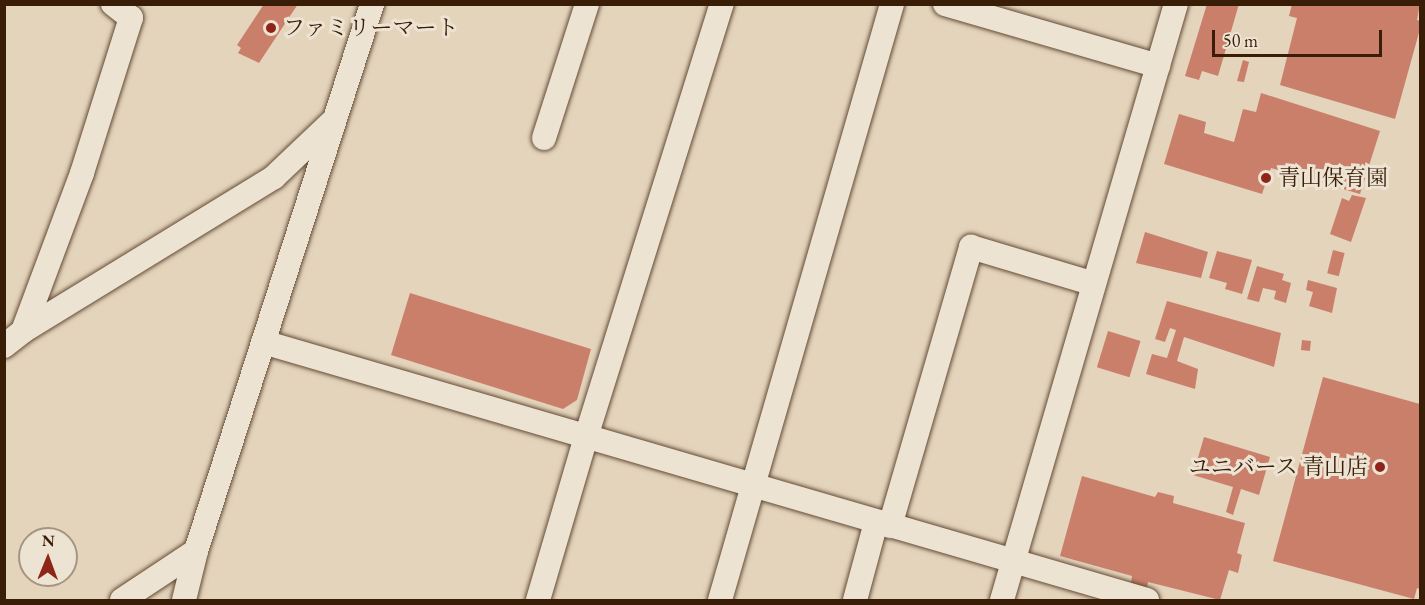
<!DOCTYPE html>
<html>
<head>
<meta charset="utf-8">
<style>
	body { margin:0 }
	#map { position:relative; width:1425px; height:605px; overflow:hidden; background:#e4d4bc; font-family:"EB Garamond","Noto Serif JP",serif }
	div>[style] { position:absolute }
	[style*='--x'] { left:calc(var(--x)*1px); top:calc(var(--y)*1px); width:calc(var(--w)*1px); rotate:calc(var(--a)*1deg) }
	.building>* { inset:0; background:#ca7f6a; transform-origin:0 0 }
	.roads { filter:drop-shadow(0 0 2px #644b34) drop-shadow(0 0 2px #644b34) }
	.minor>* { height:24px; margin:-12px; padding:0 12px; transform-origin:12px; border-radius:12px; background:#ede3d3 }
	.dots>* { width:16px; height:16px; translate:-50% -50%; box-sizing:border-box; border:3px solid #ede3d3; border-radius:50% }
	span { translate:-50% -50%; white-space:nowrap; text-align:center; line-height:1.15; -webkit-text-stroke:6px #ede3d3; paint-order:stroke }
	.poi-label { font-size:22px; color:#391d07 }
	.left { translate:0 -50%; text-align:left }
	.right { translate:-100% -50%; text-align:right }
	.frame { position:absolute; inset:0; border:6px solid #391d07; pointer-events:none }
	.north { position:absolute; left:18px; top:527px; width:60px; height:60px; box-sizing:border-box; background:#ede3d3; border:2px solid #a59481; border-radius:50%; rotate:1deg; font-size:16px; font-weight:700; line-height:24px; text-align:center; color:#391d07 }
	.north::after { content:''; display:block; margin:auto; width:21px; height:27px; background:#8f2418; clip-path:polygon(50% 0,100% 100%,50% 72%,0 100%) }
	.scale { position:absolute; left:1212px; top:30px; width:170px; height:27px; box-sizing:border-box; border:3px solid #391d07; border-top:0; padding-left:8px; font-size:18px; line-height:21px; white-space:nowrap; color:#391d07; -webkit-text-stroke:4px #ede3d3; paint-order:stroke }
</style>
</head>
<body>
<div id="map">
	<div class="building">
		<i style="clip-path:polygon(264px 4px,298px 4px,259px 63px,238px 53px,241px 48px,237px 45px)"></i>
		<i style="clip-path:polygon(1207px 4px,1239px 4px,1218px 76px,1202px 71px,1199px 80px,1185px 76px)"></i>
		<i style="clip-path:polygon(1292px 4px,1420px 4px,1417px 20px,1420px 21px,1420px 29px,1395px 119px,1280px 85px,1297px 18px,1289px 16px)"></i>
		<i style="clip-path:polygon(1243px 60px,1249px 62px,1244px 82px,1237px 81px)"></i>
		<i style="clip-path:polygon(1261px 93px,1380px 131px,1360px 194px,1271px 168px,1262px 194px,1164px 164px,1179px 114px,1206px 122px,1204px 133px,1234px 142px,1243px 109px,1256px 112px)"></i>
		<i style="clip-path:polygon(1352px 195px,1366px 198px,1351px 242px,1330px 234px,1342px 198px,1349px 201px)"></i>
		<i style="clip-path:polygon(1145px 232px,1208px 252px,1201px 278px,1136px 263px)"></i>
		<i style="left:1333px;top:250px;width:12px;height:24px;rotate:14deg"></i>
		<i style="clip-path:polygon(1217px 251px,1252px 260px,1242px 294px,1225px 289px,1227px 283px,1209px 278px)"></i>
		<i style="clip-path:polygon(1257px 266px,1284px 274px,1282px 280px,1291px 283px,1286px 303px,1274px 299px,1276px 291px,1263px 288px,1259px 302px,1247px 299px)"></i>
		<i style="clip-path:polygon(1308px 280px,1337px 288px,1332px 313px,1309px 306px,1313px 292px,1306px 290px)"></i>
		<i style="clip-path:polygon(410px 293px,591px 349px,577px 400px,563px 409px,391px 355px)"></i>
		<i style="clip-path:polygon(1167px 301px,1281px 333px,1274px 367px,1184px 337px,1177px 361px,1198px 369px,1195px 389px,1146px 374px,1152px 354px,1167px 358px,1176px 330px,1170px 328px,1165px 342px,1155px 339px)"></i>
		<i style="left:1108px;top:331px;width:34px;height:38px;rotate:17deg"></i>
		<i style="left:1302px;top:340px;width:9px;height:10px;rotate:6deg"></i>
		<i style="clip-path:polygon(1323px 377px,1420px 404px,1420px 589px,1417px 588px,1414px 599px,1273px 561px)"></i>
		<i style="clip-path:polygon(1204px 437px,1270px 457px,1259px 495px,1241px 489px,1233px 515px,1226px 512px,1233px 487px,1193px 475px)"></i>
		<i style="clip-path:polygon(1082px 476px,1155px 497px,1158px 492px,1174px 496px,1173px 503px,1245px 523px,1237px 553px,1242px 555px,1238px 573px,1229px 570px,1220px 600px,1148px 582px,1147px 588px,1131px 583px,1132px 576px,1060px 556px)"></i>
	</div>
	<div class="roads">
		<div class="minor">
			<i style="--x:945;--y:4;--w:222;--a:16.2"></i>
			<i style="--x:544;--y:138;--w:141;--a:-72.2"></i>
			<i style="--x:23;--y:331;--w:169;--a:-69.5"></i>
			<i style="--x:82;--y:173;--w:163;--a:-72.5"></i>
			<i style="--x:131;--y:18;--w:23;--a:-142"></i>
			<i style="--x:263;--y:342;--w:921;--a:16.27"></i>
			<i style="--x:4;--y:346;--w:24;--a:-38"></i>
			<i style="--x:23;--y:331;--w:294;--a:-31.5"></i>
			<i style="--x:274;--y:177;--w:81;--a:-43.5"></i>
			<i style="--x:890;--y:526;--w:291;--a:-73.8"></i>
			<i style="--x:971;--y:247;--w:128;--a:16.7"></i>
			<i style="--x:122;--y:600;--w:89;--a:-33.5"></i>
			<i style="--x:184;--y:600;--w:50;--a:-76.2"></i>
			<i style="--x:196;--y:551;--w:575;--a:-72.16"></i>
			<i style="--x:538;--y:600;--w:170;--a:-73.6"></i>
			<i style="--x:586;--y:437;--w:454;--a:-72.6"></i>
			<i style="--x:720;--y:600;--w:620;--a:-73.9"></i>
			<i style="--x:855;--y:600;--w:81;--a:-74.9"></i>
			<i style="--x:1002;--y:600;--w:621;--a:-73.73"></i>
		</div>
	</div>
	<div class="dots">
		<i style="left:271px;top:28px;background:#8f2418"></i>
		<i style="left:1266px;top:178px;background:#8f2418"></i>
		<i style="left:1380px;top:467px;background:#8f2418"></i>
	</div>
	<div class="poi-label">
		<span class="left" style="left:283px;top:28px">ファミリーマート</span>
		<span class="left" style="left:1278px;top:178px">青山保育園</span>
		<span class="right" style="left:1368px;top:467px">ユニバース 青山店</span>
	</div>
	<div class="frame"></div>
	<div class="north">N</div>
	<div class="scale">50 m</div>
</div>
</body>
</html>
